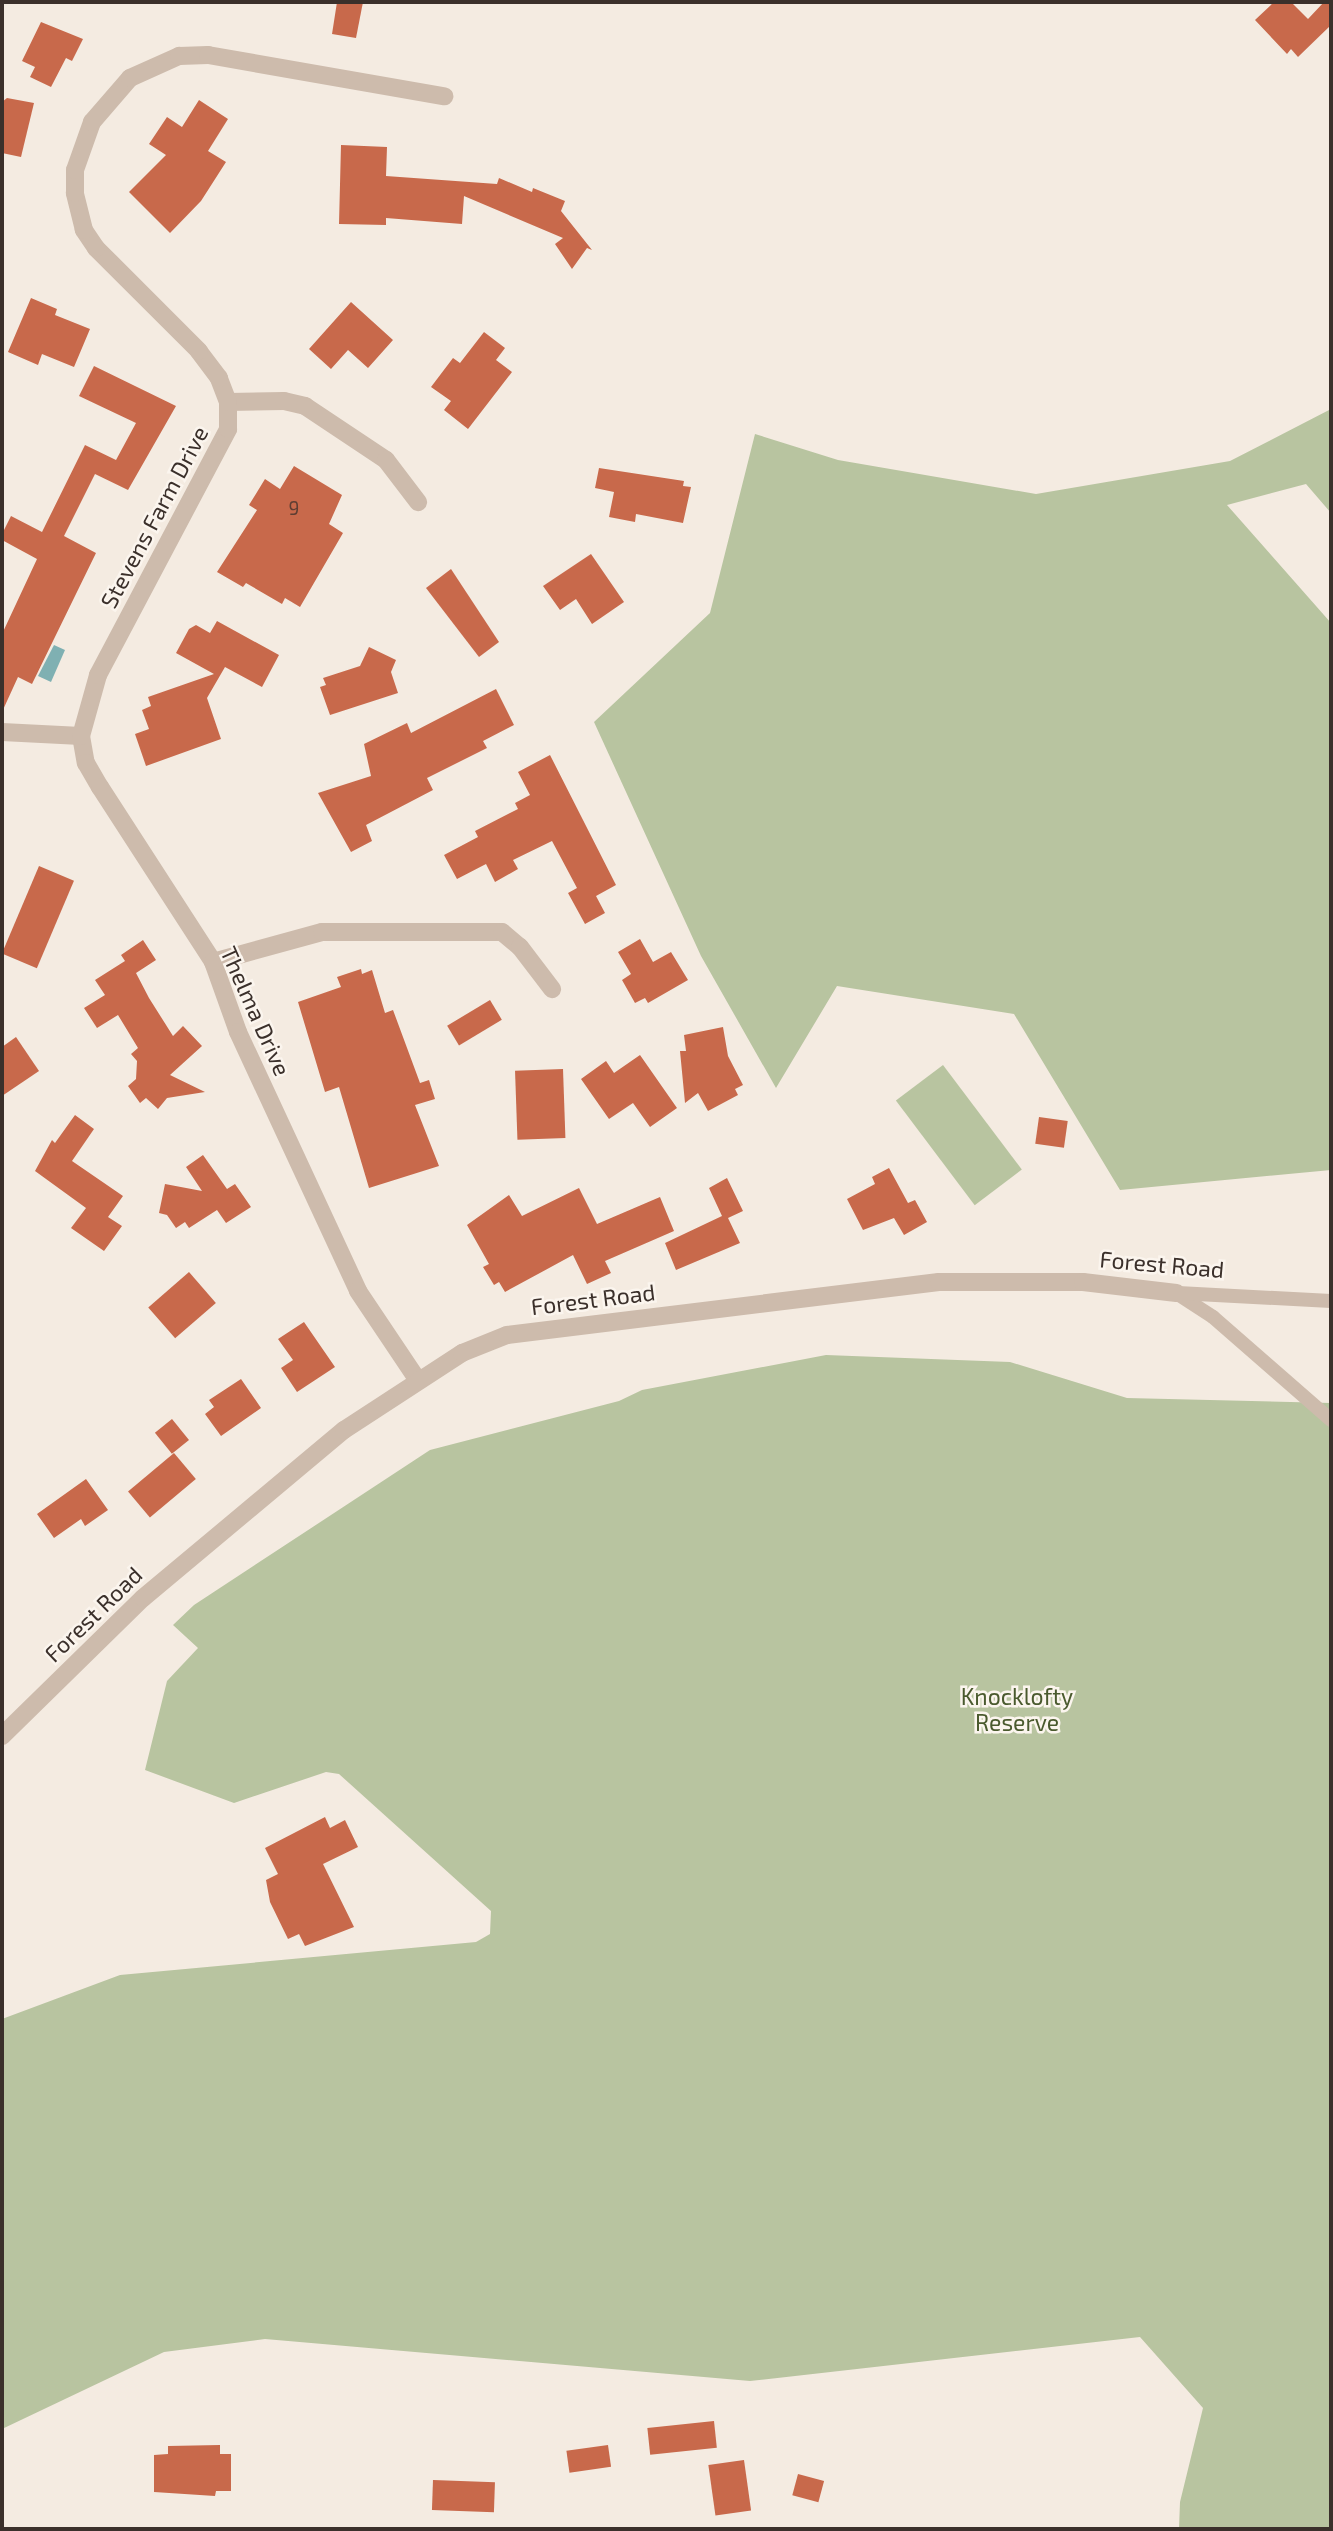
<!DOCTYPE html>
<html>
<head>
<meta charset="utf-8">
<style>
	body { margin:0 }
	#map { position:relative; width:1333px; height:2531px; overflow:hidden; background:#f4ebe1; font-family:"Exo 2",sans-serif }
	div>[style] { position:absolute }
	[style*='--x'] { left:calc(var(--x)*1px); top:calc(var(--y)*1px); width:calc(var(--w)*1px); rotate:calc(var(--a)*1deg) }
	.green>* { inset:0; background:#b8c4a0; transform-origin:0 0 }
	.water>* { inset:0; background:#7fb0b2 }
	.building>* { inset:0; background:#c8694b; transform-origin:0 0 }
	.lane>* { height:14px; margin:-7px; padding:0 7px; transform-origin:7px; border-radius:7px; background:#cdbbac }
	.street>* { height:18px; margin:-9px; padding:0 9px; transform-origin:9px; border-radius:9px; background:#cdbbac }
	span { translate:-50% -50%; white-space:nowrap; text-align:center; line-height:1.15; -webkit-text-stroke:5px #fbf5ee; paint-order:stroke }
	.number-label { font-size:19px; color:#5e3e33 }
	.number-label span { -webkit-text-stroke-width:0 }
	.street-label { font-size:23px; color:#3b302b }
	.park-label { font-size:23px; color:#4a5a2e }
	.frame { position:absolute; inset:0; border:4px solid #3b302b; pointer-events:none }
</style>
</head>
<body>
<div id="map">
	<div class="green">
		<i style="clip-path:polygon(1331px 409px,1331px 513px,1306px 484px,1227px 505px,1331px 623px,1331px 1170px,1120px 1190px,1014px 1014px,837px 986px,776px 1088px,701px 956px,594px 722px,710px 613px,755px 434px,838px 460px,1036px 494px,1230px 461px)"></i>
		<i style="left:943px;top:1065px;width:131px;height:59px;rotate:53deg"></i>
		<i style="clip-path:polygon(826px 1355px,1010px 1362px,1127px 1398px,1331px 1403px,1331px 2529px,1179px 2529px,1180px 2502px,1203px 2408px,1140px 2337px,750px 2381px,265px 2339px,164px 2352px,2px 2429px,2px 2019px,120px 1975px,476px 1942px,490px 1934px,491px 1911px,339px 1774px,326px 1772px,234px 1803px,145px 1770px,167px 1681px,198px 1648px,173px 1625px,194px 1605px,430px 1450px,619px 1401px,642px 1390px)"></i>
	</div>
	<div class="water">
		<i style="clip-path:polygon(54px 645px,65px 650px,51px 682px,38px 676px)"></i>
	</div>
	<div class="building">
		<i style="clip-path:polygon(337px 2px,363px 2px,356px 38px,332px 34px)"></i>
		<i style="clip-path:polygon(1274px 2px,1291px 2px,1308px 19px,1324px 2px,1331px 2px,1331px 25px,1298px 57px,1291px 49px,1287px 54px,1255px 20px)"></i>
		<i style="clip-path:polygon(41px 22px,83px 39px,72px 61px,66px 58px,51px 87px,30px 77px,35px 67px,22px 61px)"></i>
		<i style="clip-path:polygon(7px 98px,34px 103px,21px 157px,2px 153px,2px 102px)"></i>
		<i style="clip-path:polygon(199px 100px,228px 119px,208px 151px,226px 162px,201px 201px,170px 233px,129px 192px,166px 155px,149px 144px,167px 117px,182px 127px)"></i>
		<i style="clip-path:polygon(341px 145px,387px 147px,386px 176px,497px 184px,499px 178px,532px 192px,533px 188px,565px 201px,561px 211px,592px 250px,587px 248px,572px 269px,555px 244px,563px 238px,464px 196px,462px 224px,386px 218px,386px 225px,339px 224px)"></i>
		<i style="clip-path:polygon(31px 298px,57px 309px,55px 315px,90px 329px,74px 367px,42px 354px,38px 365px,8px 352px)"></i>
		<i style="clip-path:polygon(351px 302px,393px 340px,368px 368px,348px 350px,331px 369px,309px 349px)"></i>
		<i style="clip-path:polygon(484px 332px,505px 348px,496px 360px,512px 372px,468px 429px,444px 410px,451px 401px,431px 387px,453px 358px,460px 363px)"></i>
		<i style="clip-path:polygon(94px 366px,176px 406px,128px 490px,95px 474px,64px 536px,96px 553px,32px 684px,18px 677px,2px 712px,2px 634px,37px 559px,2px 540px,2px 534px,11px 516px,42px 532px,85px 445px,116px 460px,136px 423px,79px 396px)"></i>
		<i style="clip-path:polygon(294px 466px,342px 495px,329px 524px,343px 533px,300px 607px,285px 598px,282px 604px,246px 583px,243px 587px,217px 572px,257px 510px,249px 505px,265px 479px,280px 489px)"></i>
		<i style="clip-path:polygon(599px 468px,684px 481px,683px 486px,691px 487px,683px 523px,636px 514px,635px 522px,609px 517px,614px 492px,595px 488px)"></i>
		<i style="clip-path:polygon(591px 554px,624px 602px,592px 624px,576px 599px,560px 610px,543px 586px)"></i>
		<i style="clip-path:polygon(451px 569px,499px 642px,479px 657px,426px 588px)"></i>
		<i style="clip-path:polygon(217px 621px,279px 655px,262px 687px,225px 667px,207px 698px,221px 739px,146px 766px,135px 734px,149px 729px,142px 710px,151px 706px,148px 697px,214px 674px,176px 653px,189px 629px,196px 625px,210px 633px)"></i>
		<i style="clip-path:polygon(369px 647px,396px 660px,391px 672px,398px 693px,330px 715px,320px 687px,326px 685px,323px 678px,360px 666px)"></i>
		<i style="clip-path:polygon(496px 689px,514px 725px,483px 741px,487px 748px,427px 778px,433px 790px,366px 825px,372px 841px,351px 852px,318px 793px,371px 776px,364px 744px,407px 723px,411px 733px)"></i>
		<i style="clip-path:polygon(550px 755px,616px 885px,596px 896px,605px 913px,585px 924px,568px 893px,577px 888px,552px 841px,513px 860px,518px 869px,495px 882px,486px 864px,457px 879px,444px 855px,478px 837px,475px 831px,518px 809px,515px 803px,530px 795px,518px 772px)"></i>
		<i style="left:39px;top:866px;width:38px;height:95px;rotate:23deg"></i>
		<i style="clip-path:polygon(640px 939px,653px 962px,671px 952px,688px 980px,648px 1003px,645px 998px,635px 1003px,622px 980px,631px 974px,618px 952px)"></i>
		<i style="clip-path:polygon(143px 940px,156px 960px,136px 973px,149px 998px,173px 1036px,183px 1026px,202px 1046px,170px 1075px,205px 1092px,167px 1098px,158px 1109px,146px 1098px,140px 1103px,128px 1086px,136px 1079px,137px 1061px,131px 1054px,138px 1048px,118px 1015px,97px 1028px,84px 1008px,105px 995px,95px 980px,125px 961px,121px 955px)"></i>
		<i style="clip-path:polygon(361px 969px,362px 974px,372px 970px,385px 1013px,393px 1010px,420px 1083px,429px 1080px,435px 1099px,415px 1105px,439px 1166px,369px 1188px,339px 1087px,325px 1092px,298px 1002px,341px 987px,337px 977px)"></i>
		<i style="left:490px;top:1000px;width:23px;height:50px;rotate:59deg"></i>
		<i style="clip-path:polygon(723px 1027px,728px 1056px,743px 1085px,735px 1089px,738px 1095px,708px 1111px,698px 1093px,685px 1103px,680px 1051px,686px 1051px,684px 1035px)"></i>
		<i style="clip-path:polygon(16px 1037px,39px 1071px,2px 1096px,2px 1047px)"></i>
		<i style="clip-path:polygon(640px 1055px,677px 1108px,650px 1127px,633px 1103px,609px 1119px,581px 1079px,606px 1061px,614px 1073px)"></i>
		<i style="left:563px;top:1069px;width:69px;height:48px;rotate:88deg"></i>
		<i style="clip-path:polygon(75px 1115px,94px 1129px,72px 1161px,123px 1196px,108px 1217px,122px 1226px,104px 1251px,71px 1228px,86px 1208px,35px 1171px,52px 1140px,55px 1143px)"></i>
		<i style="left:1039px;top:1117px;width:29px;height:27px;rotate:8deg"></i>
		<i style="clip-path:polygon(203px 1155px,227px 1189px,235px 1184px,251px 1207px,226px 1223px,217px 1210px,189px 1228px,185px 1222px,176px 1228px,167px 1215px,159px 1213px,165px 1184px,202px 1191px,186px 1167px)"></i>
		<i style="clip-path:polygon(889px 1168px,908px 1203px,915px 1200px,927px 1222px,904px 1235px,894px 1218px,863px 1230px,847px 1199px,875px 1184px,872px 1177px)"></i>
		<i style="clip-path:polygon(727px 1178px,743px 1211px,728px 1218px,740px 1243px,676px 1270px,665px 1243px,722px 1216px,709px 1188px)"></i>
		<i style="clip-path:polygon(579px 1188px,597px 1224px,660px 1197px,674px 1231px,605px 1261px,611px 1273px,587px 1284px,573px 1255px,505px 1292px,499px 1282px,494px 1285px,483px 1267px,489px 1264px,467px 1225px,509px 1195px,522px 1216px)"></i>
		<i style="left:189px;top:1272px;width:41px;height:54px;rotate:49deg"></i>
		<i style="clip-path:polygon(304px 1322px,335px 1367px,297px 1392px,281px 1368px,293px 1360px,278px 1339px)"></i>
		<i style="clip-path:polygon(241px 1379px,261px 1408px,221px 1436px,205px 1414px,214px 1407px,209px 1400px)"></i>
		<i style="left:172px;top:1419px;width:27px;height:22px;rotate:51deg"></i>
		<i style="left:174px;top:1453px;width:34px;height:60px;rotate:50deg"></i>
		<i style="clip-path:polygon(86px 1479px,108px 1510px,85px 1526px,81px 1519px,54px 1538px,37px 1514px)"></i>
		<i style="clip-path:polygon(325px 1817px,330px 1828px,345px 1820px,358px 1847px,323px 1864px,354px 1927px,305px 1946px,299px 1934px,288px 1939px,270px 1902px,266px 1880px,278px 1874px,265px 1848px)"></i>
		<i style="left:714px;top:2421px;width:27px;height:67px;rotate:84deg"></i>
		<i style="clip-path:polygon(220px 2445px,220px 2454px,231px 2454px,231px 2491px,216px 2491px,215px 2496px,154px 2492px,154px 2455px,168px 2454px,168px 2446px)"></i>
		<i style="left:608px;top:2445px;width:22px;height:42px;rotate:82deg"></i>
		<i style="left:744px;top:2460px;width:51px;height:36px;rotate:82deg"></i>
		<i style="left:798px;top:2474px;width:27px;height:22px;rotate:15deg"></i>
		<i style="left:433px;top:2480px;width:62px;height:30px;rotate:2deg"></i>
	</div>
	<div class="lane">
		<i style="--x:1176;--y:1293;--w:44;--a:33"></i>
		<i style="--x:1213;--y:1317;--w:157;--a:41.1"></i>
		<i style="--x:1178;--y:1293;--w:153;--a:3"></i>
	</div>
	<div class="street">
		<i style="--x:228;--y:402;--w:56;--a:-1"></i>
		<i style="--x:284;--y:401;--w:22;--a:13"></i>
		<i style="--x:305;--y:406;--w:97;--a:33.7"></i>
		<i style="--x:386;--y:460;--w:53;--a:52.7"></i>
		<i style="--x:2;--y:732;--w:79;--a:2.9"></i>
		<i style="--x:81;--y:736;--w:27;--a:80"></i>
		<i style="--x:86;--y:763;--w:28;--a:60"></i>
		<i style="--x:100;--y:787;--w:208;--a:57.1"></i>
		<i style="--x:213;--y:962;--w:74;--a:70.3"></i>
		<i style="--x:238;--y:1032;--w:285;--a:65.1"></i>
		<i style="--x:358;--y:1291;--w:106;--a:56.2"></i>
		<i style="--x:81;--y:736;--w:63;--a:-74.4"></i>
		<i style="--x:98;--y:675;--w:278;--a:-62.1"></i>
		<i style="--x:228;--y:429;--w:27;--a:-90"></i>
		<i style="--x:228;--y:402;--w:26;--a:-111"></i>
		<i style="--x:219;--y:378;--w:34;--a:-127"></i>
		<i style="--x:199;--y:351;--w:146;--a:-135"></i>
		<i style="--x:96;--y:248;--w:22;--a:-124"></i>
		<i style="--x:84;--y:230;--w:38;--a:-104"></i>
		<i style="--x:75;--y:193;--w:23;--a:-90"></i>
		<i style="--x:75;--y:170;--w:51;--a:-70.5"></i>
		<i style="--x:92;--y:122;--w:58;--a:-49.2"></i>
		<i style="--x:130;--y:78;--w:54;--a:-24.2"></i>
		<i style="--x:179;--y:56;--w:29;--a:-2"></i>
		<i style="--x:208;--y:55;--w:240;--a:9.9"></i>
		<i style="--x:213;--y:962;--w:113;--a:-15.4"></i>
		<i style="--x:322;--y:932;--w:180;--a:0"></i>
		<i style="--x:502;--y:932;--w:23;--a:40"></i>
		<i style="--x:520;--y:947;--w:53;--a:52.7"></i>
		<i style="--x:2;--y:1736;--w:197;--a:-44.4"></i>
		<i style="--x:143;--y:1598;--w:262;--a:-39.9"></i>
		<i style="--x:344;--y:1430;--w:141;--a:-33.1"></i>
		<i style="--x:462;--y:1353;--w:48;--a:-21.8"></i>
		<i style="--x:507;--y:1335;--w:435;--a:-7"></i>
		<i style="--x:939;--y:1282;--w:144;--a:0"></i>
		<i style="--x:1083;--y:1282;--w:94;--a:6.7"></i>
	</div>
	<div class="number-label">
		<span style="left:294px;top:508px">9</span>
	</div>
	<div class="street-label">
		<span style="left:154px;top:517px;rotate:-62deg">Stevens Farm Drive</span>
		<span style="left:256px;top:1011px;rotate:66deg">Thelma Drive</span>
		<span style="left:1162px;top:1264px;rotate:5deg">Forest Road</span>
		<span style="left:593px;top:1299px;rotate:-7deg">Forest Road</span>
		<span style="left:93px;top:1614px;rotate:-44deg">Forest Road</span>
	</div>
	<div class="park-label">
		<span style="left:1017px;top:1709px">Knocklofty<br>Reserve</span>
	</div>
	<div class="frame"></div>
</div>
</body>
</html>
